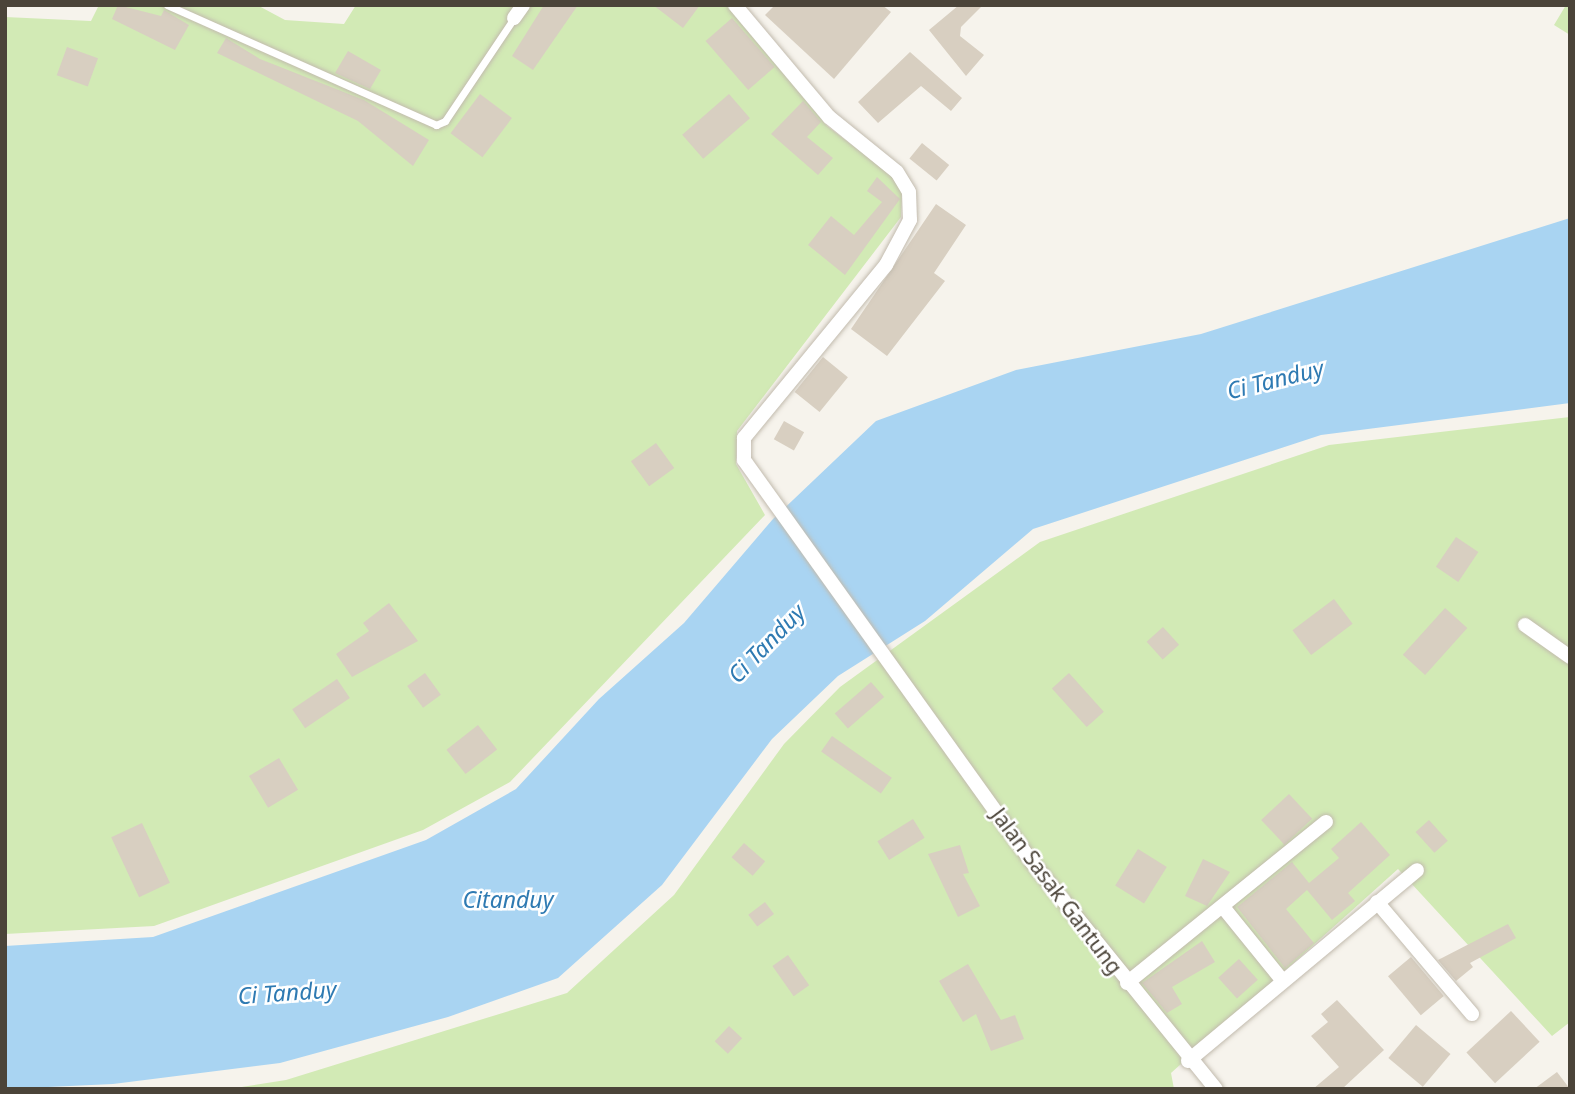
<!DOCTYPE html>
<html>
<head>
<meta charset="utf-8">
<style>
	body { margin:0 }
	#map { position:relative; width:1575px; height:1094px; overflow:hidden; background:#f6f3ec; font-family:"Noto Sans",sans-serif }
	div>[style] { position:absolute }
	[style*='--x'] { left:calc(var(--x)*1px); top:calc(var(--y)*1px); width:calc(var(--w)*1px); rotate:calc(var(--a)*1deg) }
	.green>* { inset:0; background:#d2eab5 }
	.water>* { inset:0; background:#a9d4f2 }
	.building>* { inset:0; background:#d8cfc1; transform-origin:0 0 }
	.roads { filter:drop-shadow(0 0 2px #c2bbae) drop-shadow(0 0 2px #c2bbae) }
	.lane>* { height:7px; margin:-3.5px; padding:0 3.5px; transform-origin:3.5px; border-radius:3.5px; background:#fff }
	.street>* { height:14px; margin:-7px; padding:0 7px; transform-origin:7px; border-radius:7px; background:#fff }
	span { translate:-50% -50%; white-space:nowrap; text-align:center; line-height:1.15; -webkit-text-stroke:5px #fff; paint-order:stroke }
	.street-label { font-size:21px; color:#4b4439 }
	.water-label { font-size:23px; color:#2e7ab2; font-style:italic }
	.frame { position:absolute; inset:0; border:7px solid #4b4439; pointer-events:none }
</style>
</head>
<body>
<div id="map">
	<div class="green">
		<i style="clip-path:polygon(99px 5px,257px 5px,285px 20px,344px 24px,356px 5px,728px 5px,827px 126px,890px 174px,902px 191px,901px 217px,737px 431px,736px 464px,765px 515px,510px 782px,423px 830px,154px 926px,5px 934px,5px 17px,91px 21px)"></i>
		<i style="clip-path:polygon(1566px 5px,1570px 5px,1570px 35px,1554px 25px)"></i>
		<i style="clip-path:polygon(1570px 417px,1570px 1022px,1552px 1036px,1398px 869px,1171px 1073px,1174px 1089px,229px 1089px,286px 1080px,567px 993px,674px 895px,784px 744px,840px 687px,1040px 542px,1329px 445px)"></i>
	</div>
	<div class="water">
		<i style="clip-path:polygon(1570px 218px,1570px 403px,1321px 435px,1033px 529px,925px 621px,838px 676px,772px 739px,662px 885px,558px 978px,448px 1017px,280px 1063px,113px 1084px,5px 1089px,5px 946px,153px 937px,426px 840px,516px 789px,599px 699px,684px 623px,773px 519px,876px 421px,1016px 370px,1201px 334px)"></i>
	</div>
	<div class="building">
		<i style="clip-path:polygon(118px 5px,161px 16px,164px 10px,189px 25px,175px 50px,112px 19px)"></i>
		<i style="clip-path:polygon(544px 5px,578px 5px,533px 70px,512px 56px)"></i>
		<i style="clip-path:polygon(653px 5px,700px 5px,683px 28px)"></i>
		<i style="clip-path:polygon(775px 5px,882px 5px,891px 12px,834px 79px,765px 15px)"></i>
		<i style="clip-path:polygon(959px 5px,983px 5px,961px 27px,960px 36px,984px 55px,966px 76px,929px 30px)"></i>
		<i style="left:732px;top:18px;width:65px;height:35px;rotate:49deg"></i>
		<i style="clip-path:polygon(226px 38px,260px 59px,364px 100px,429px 140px,413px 166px,358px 121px,217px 53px)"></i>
		<i style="left:67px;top:47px;width:33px;height:30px;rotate:20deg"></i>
		<i style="clip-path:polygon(348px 51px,381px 70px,370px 89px,335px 73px)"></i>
		<i style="clip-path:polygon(910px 52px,962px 98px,951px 111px,921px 86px,878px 123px,858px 102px)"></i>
		<i style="left:480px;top:94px;width:40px;height:49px;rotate:37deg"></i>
		<i style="left:729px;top:94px;width:32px;height:62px;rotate:49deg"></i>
		<i style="clip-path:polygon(803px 101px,821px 122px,807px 137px,833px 158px,818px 175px,771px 134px)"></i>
		<i style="left:922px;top:143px;width:35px;height:20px;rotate:39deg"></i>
		<i style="clip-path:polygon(877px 177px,900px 199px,845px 275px,808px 245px,831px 216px,854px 235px,882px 202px,867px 191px)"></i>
		<i style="clip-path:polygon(936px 204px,966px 225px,934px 273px,945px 281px,887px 356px,851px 329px)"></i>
		<i style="left:823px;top:357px;width:32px;height:45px;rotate:39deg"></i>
		<i style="left:784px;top:421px;width:23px;height:21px;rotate:29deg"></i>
		<i style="left:656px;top:443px;width:31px;height:31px;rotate:54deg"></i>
		<i style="left:1456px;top:537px;width:27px;height:36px;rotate:34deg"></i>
		<i style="left:1334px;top:599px;width:31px;height:52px;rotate:53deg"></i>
		<i style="clip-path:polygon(389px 603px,418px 641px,352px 677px,336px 654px,369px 631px,363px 623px)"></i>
		<i style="left:1445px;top:608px;width:30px;height:63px;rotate:42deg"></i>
		<i style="left:1163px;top:627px;width:24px;height:22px;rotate:48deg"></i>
		<i style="left:425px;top:673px;width:27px;height:22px;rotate:54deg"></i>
		<i style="left:1069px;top:673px;width:52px;height:23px;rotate:48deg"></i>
		<i style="left:337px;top:679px;width:23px;height:54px;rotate:56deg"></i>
		<i style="left:871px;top:682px;width:20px;height:48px;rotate:49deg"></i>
		<i style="left:478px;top:725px;width:31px;height:40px;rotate:52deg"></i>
		<i style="left:832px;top:736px;width:73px;height:19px;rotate:35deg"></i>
		<i style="left:279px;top:758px;width:37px;height:35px;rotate:59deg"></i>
		<i style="left:1289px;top:794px;width:34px;height:38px;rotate:47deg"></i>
		<i style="left:913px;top:819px;width:22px;height:42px;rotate:58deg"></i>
		<i style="left:1429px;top:820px;width:28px;height:18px;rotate:48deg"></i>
		<i style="clip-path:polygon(1361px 822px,1390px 855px,1348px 893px,1355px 901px,1332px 920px,1307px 890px,1286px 909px,1314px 943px,1285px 968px,1237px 907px,1292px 862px,1309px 883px,1339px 858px,1331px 849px)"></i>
		<i style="left:142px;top:823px;width:66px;height:34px;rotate:65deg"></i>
		<i style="left:744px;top:843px;width:28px;height:19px;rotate:41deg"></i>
		<i style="clip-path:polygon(960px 845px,969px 873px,963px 874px,980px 906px,958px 917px,928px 854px)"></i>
		<i style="left:1138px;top:849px;width:34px;height:43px;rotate:32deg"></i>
		<i style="clip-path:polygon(1203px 859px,1230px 872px,1207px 906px,1185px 896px)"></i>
		<i style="left:765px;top:902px;width:15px;height:21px;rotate:53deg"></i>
		<i style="clip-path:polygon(1508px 924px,1516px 938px,1470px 963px,1473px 967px,1456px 981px,1438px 960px)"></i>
		<i style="clip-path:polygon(1202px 941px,1215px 962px,1172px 987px,1182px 1004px,1167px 1013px,1142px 983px)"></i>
		<i style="left:788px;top:955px;width:37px;height:19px;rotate:55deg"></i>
		<i style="left:1411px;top:957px;width:51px;height:30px;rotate:50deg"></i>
		<i style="left:1239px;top:959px;width:28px;height:28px;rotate:48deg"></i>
		<i style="clip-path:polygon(968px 964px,1001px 1020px,1015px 1015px,1024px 1039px,991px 1051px,976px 1014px,963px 1022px,939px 981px)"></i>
		<i style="clip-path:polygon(1337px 1000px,1384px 1050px,1342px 1089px,1313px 1089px,1339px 1067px,1311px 1036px,1328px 1022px,1321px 1014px)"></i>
		<i style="left:1511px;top:1011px;width:42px;height:61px;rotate:47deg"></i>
		<i style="left:1416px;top:1025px;width:45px;height:43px;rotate:40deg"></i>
		<i style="left:729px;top:1026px;width:18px;height:21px;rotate:43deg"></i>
		<i style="clip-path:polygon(1557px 1072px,1570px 1089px,1534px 1089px)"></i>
	</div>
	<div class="roads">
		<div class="lane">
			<i style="--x:167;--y:5;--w:295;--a:24"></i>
			<i style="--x:436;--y:125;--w:10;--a:-24"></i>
			<i style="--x:445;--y:121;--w:124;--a:-56.2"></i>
		</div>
		<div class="street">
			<i style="--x:735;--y:5;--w:146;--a:50"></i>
			<i style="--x:829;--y:117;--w:87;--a:39"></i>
			<i style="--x:897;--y:172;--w:23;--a:59"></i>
			<i style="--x:909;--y:192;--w:28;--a:88"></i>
			<i style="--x:910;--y:220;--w:51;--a:118.1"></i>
			<i style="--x:886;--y:265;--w:224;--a:129.4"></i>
			<i style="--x:744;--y:438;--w:22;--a:90"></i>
			<i style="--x:744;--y:460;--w:495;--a:54.4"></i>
			<i style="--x:1032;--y:862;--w:292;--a:51"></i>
			<i style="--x:514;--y:18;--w:16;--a:-55"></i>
			<i style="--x:1525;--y:625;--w:55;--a:35.4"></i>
			<i style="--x:1377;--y:902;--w:147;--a:49.7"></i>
			<i style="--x:1223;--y:907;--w:95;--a:51"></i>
			<i style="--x:1127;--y:983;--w:256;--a:-39"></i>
			<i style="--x:1188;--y:1061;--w:298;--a:-39.8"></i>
		</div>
	</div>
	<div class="street-label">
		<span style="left:1057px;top:891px;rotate:53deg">Jalan Sasak Gantung</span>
	</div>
	<div class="water-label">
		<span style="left:1275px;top:379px;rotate:-14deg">Ci Tanduy</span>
		<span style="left:766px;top:643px;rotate:-46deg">Ci Tanduy</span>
		<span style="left:508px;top:899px">Citanduy</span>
		<span style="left:287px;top:992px;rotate:-4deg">Ci Tanduy</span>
	</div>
	<div class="frame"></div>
</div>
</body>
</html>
